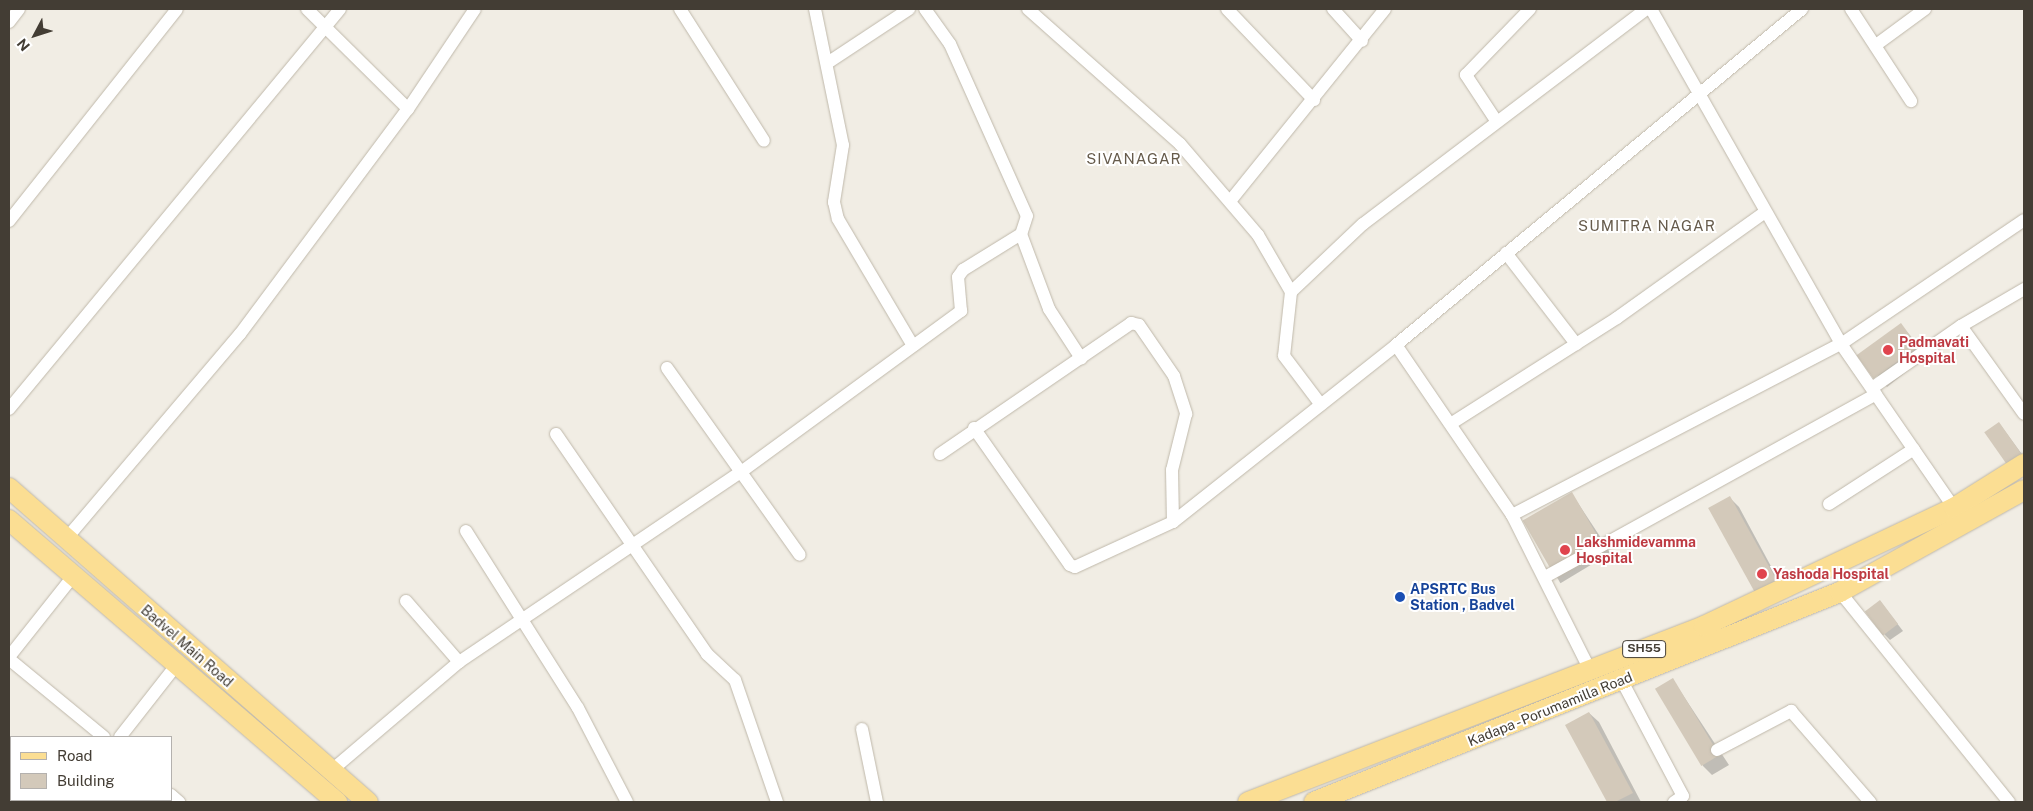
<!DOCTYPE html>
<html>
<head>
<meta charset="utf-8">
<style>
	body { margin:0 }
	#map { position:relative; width:2033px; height:811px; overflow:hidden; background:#f1ede4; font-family:"Public Sans",sans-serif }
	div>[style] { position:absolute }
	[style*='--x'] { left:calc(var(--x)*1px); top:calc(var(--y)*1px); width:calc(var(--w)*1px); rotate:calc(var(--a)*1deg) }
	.shadow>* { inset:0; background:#0003; transform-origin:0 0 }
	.building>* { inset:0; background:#d3c9ba; transform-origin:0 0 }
	.roads { filter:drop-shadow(0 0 1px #bfb8aa) drop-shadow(0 0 1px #bfb8aa) }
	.street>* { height:12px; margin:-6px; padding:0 6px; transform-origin:6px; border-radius:6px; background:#fff }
	.primary>* { height:20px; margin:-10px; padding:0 10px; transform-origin:10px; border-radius:10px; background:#fbde93 }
	.dots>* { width:14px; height:14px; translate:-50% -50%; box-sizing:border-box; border:2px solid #fff; border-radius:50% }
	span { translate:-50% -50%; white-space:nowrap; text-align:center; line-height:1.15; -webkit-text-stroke:4px #fff; paint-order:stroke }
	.shield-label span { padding:1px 4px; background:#fff; border:1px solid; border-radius:4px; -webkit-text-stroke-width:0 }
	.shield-label { font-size:12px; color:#433d34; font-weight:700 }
	.health-label { font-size:14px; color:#be3a42; font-weight:700 }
	.left { translate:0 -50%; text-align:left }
	.transit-label { font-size:14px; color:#164399; font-weight:700 }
	.street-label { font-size:14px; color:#433d34 }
	.neighbourhood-label { font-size:15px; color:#665b4b; letter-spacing:1px }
	.frame { position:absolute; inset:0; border:10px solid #433d34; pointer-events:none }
	.legend { position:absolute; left:10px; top:736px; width:162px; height:65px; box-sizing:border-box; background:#fff; border:1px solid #b4b1ae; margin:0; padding:6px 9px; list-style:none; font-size:15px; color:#433d34 }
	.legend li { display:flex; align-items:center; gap:10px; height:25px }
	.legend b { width:25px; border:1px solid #b4b1ae }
	.north { position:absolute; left:10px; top:10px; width:50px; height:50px; -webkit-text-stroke:4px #fff; paint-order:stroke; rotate:230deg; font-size:14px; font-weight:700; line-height:20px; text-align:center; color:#433d34 }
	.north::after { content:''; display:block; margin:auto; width:18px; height:22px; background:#433d34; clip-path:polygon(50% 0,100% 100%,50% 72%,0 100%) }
</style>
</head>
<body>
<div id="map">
	<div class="shadow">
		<i style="clip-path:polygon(1901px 325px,1927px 355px,1887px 387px,1877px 378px)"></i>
		<i style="clip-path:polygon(1999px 423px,2024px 457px,2024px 469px)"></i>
		<i style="clip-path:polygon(1572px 494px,1603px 541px,1554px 572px)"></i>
		<i style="clip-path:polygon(1730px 498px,1739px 507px,1787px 596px,1758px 597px)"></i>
		<i style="left:1604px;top:543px;width:12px;height:58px;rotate:59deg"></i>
		<i style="clip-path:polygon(1880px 601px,1903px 631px,1890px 640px,1884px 634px)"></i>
		<i style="clip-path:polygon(1673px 680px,1729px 765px,1712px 775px,1703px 766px)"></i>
		<i style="clip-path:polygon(1589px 713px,1599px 722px,1641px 802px,1608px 802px,1567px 725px)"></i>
	</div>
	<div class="building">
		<i style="left:1901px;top:323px;width:29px;height:55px;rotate:54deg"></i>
		<i style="left:1999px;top:422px;width:44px;height:18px;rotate:55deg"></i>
		<i style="left:1572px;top:492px;width:60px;height:57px;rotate:60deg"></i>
		<i style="left:1730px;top:496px;width:102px;height:25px;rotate:61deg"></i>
		<i style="left:1880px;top:600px;width:30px;height:19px;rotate:53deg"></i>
		<i style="left:1673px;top:678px;width:90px;height:21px;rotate:59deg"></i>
		<i style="clip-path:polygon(1589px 712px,1633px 793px,1615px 802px,1607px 802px,1565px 725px)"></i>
	</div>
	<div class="roads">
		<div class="street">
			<i style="--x:307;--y:9;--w:142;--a:44.7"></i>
			<i style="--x:680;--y:9;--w:156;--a:57.5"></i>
			<i style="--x:815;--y:9;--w:139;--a:78.4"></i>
			<i style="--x:843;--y:145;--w:58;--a:99"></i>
			<i style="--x:834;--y:202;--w:17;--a:77"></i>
			<i style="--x:838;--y:219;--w:147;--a:59.4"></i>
			<i style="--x:925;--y:9;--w:43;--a:54.5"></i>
			<i style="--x:950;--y:44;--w:188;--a:65.9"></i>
			<i style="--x:1027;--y:216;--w:19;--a:108"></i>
			<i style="--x:1021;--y:234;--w:80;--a:69.5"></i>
			<i style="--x:1049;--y:309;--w:59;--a:56.9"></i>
			<i style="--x:1028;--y:9;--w:203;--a:41.6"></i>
			<i style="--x:1180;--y:144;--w:120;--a:49.4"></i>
			<i style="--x:1258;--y:235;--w:66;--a:59.9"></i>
			<i style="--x:1291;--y:292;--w:64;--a:96.2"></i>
			<i style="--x:1284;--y:356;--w:61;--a:52.9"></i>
			<i style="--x:1227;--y:9;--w:126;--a:46.3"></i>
			<i style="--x:1333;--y:9;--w:43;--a:47.8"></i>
			<i style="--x:1651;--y:9;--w:385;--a:60.4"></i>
			<i style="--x:1841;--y:344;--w:199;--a:55.4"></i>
			<i style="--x:1851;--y:9;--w:110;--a:56.9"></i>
			<i style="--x:9;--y:22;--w:16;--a:-52"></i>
			<i style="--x:1876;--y:45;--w:61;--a:-36.3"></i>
			<i style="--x:829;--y:62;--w:96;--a:-33.5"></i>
			<i style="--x:1495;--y:119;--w:53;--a:-123.4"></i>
			<i style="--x:1466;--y:75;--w:92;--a:-45.9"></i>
			<i style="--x:1231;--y:200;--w:245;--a:-51.1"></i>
			<i style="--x:9;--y:221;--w:270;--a:-51.6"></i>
			<i style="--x:1506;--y:253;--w:115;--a:52.4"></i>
			<i style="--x:1291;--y:292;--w:99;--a:-43.4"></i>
			<i style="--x:1363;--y:224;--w:355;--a:-37.2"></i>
			<i style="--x:1961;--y:326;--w:108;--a:54.4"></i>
			<i style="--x:1396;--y:345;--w:206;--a:55.7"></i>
			<i style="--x:1512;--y:515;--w:174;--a:63.3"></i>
			<i style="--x:667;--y:368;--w:229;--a:54.6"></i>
			<i style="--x:1872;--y:388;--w:108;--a:-34.9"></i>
			<i style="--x:1961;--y:326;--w:73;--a:-30.4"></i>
			<i style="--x:9;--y:409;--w:519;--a:-50.39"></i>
			<i style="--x:1452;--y:423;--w:196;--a:-32.5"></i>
			<i style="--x:1617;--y:318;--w:182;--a:-35.6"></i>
			<i style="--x:974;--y:428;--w:167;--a:55"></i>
			<i style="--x:1070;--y:565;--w:5;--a:22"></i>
			<i style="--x:1075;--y:567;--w:108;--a:-24.7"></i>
			<i style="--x:1173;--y:522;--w:285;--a:-38.4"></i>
			<i style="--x:1396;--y:345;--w:527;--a:-39.61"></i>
			<i style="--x:556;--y:434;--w:267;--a:55.5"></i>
			<i style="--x:707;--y:654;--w:38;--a:43"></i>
			<i style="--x:735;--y:680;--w:129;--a:71"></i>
			<i style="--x:940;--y:454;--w:232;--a:-34.4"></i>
			<i style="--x:1131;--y:323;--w:8;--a:14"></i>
			<i style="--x:1139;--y:325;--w:62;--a:55.5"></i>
			<i style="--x:1174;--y:376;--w:40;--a:72"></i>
			<i style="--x:1186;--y:414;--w:58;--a:104"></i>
			<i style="--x:1172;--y:470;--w:52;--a:88.9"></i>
			<i style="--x:1829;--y:504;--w:101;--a:-32.9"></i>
			<i style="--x:1512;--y:515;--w:371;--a:-27.5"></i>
			<i style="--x:1841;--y:344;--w:221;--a:-34.1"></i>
			<i style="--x:466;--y:531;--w:209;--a:57.7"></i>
			<i style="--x:578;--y:708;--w:106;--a:62.5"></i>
			<i style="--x:66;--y:539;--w:269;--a:-49.7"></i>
			<i style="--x:240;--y:334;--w:281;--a:-53.3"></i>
			<i style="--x:408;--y:109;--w:120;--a:-56.2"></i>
			<i style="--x:1545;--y:577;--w:378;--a:-28.9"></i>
			<i style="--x:1840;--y:592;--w:270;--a:51.2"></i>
			<i style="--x:406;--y:601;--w:81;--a:49"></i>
			<i style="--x:9;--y:657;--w:105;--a:-51.6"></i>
			<i style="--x:9;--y:659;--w:123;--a:39.4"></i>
			<i style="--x:1622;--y:681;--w:130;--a:62.1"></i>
			<i style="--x:1683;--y:796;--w:11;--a:146"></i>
			<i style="--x:862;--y:729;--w:75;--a:78.4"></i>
			<i style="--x:120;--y:737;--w:94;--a:-51.9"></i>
			<i style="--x:1717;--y:750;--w:84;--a:-27.8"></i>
			<i style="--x:1791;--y:711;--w:121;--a:49"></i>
			<i style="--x:332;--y:770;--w:167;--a:-40.4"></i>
			<i style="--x:459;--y:662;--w:340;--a:-34"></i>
			<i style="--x:741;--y:472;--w:273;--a:-36.2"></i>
			<i style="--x:961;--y:311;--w:34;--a:-95"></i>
			<i style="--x:958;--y:277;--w:9;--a:-54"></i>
			<i style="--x:963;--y:270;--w:68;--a:-31.8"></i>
			<i style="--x:171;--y:795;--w:11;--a:41"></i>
			<i style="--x:55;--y:802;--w:3;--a:-45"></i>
		</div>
		<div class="primary">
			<i style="--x:9;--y:488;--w:477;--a:41.2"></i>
			<i style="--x:9;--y:520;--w:433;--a:40.7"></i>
			<i style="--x:1248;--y:802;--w:489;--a:-21.1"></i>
			<i style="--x:1704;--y:626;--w:276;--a:-25.3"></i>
			<i style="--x:1954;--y:508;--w:83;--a:-32.2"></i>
			<i style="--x:1314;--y:802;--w:566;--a:-21.76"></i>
			<i style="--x:1840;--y:592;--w:210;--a:-29"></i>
		</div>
	</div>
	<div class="dots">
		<i style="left:1888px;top:350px;background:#e0444e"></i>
		<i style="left:1565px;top:550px;background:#e0444e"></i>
		<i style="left:1762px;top:574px;background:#e0444e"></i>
		<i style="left:1400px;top:597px;background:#1a4fb4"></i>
	</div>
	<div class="shield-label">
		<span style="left:1644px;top:649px">SH55</span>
	</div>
	<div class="health-label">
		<span class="left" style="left:1899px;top:350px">Padmavati<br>Hospital</span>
		<span class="left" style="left:1576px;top:550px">Lakshmidevamma<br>Hospital</span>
		<span class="left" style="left:1773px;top:574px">Yashoda Hospital</span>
	</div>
	<div class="transit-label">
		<span class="left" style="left:1410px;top:597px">APSRTC Bus<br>Station , Badvel</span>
	</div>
	<div class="street-label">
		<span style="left:187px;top:646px;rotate:41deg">Badvel Main Road</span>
		<span style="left:1550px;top:709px;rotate:-22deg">Kadapa - Porumamilla Road</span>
	</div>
	<div class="neighbourhood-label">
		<span style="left:1134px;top:159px">SIVANAGAR</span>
		<span style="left:1647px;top:226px">SUMITRA NAGAR</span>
	</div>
	<div class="frame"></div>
	<ul class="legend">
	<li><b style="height:6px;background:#fbde93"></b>Road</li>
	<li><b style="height:14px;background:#d3c9ba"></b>Building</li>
	</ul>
	<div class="north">N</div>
</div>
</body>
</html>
